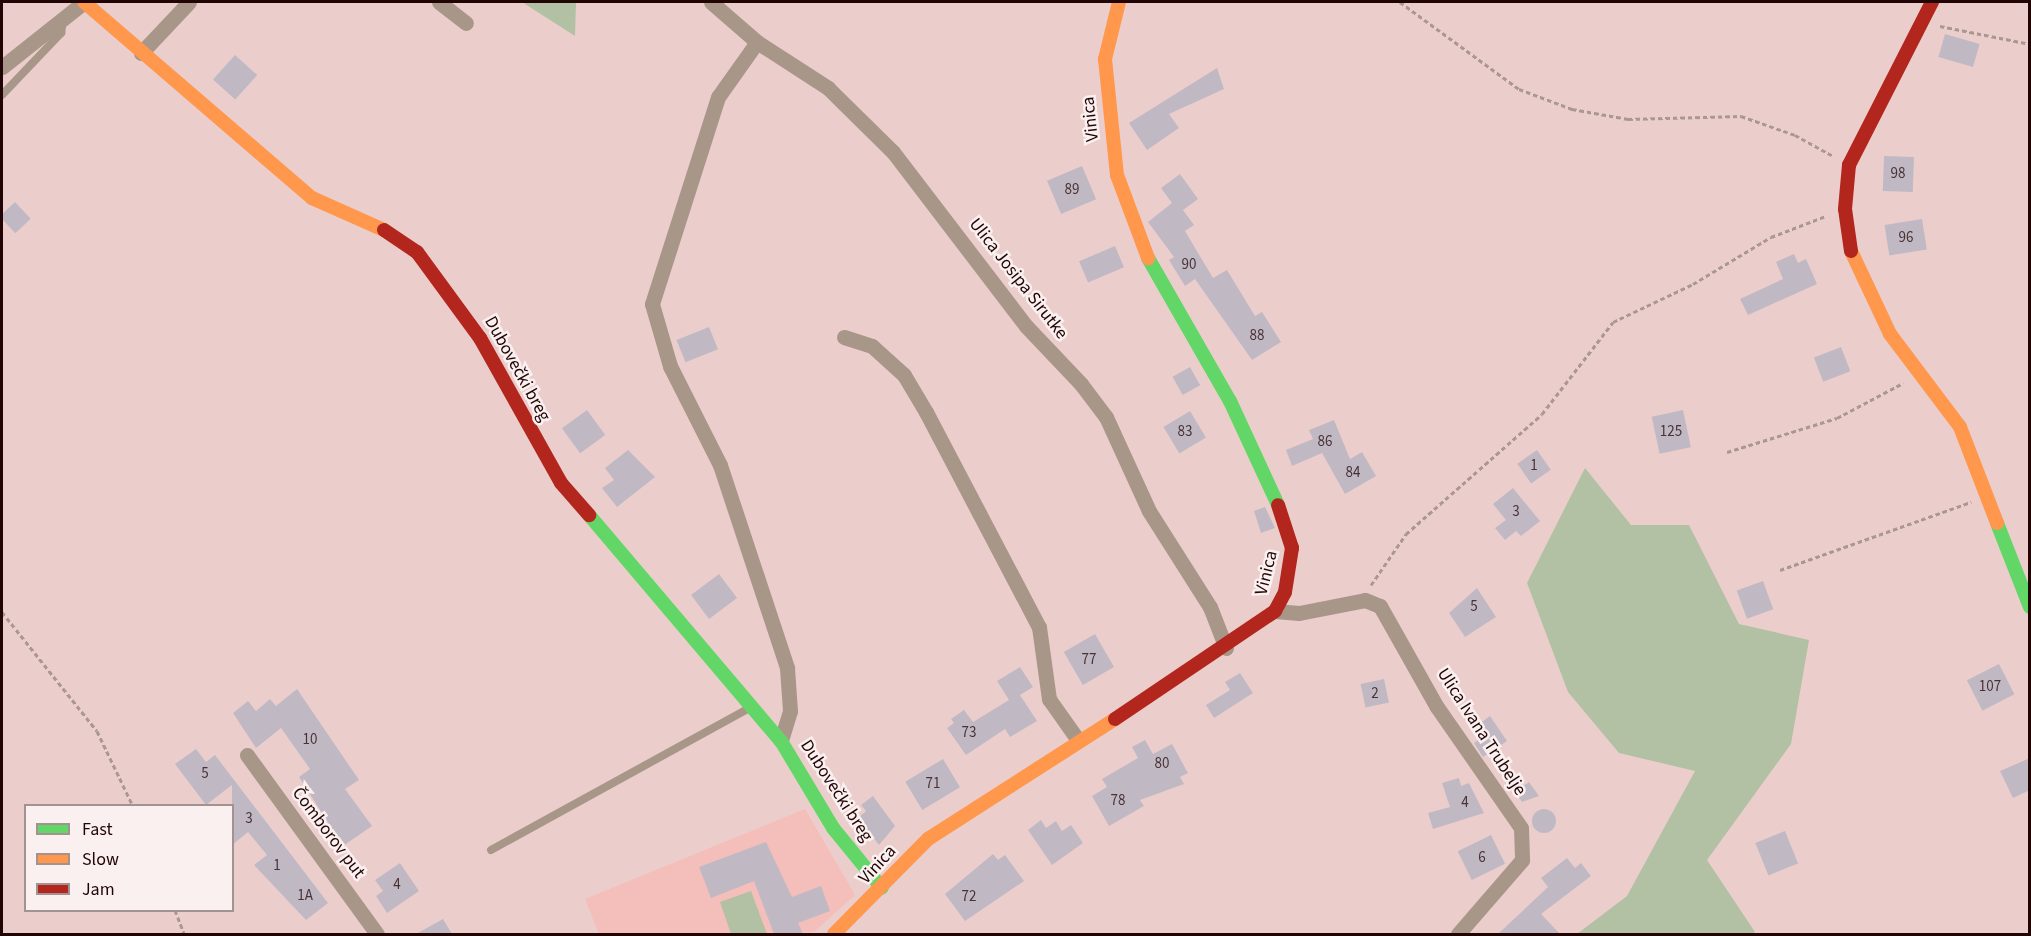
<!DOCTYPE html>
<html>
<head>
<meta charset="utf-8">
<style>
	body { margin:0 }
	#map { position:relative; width:2031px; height:936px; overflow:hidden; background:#ebcecc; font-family:"Source Sans 3",sans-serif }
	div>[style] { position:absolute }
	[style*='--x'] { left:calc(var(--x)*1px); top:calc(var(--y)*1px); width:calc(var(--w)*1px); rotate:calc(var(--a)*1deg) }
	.built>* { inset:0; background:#f4beba }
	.green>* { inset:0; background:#b2c0a3 }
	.building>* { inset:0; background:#c0b9c4; transform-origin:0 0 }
	.round { border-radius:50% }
	.path>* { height:3px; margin-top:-1.5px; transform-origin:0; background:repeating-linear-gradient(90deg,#aa9890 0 4.5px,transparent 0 7.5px) }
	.lane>* { height:8px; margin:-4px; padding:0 4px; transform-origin:4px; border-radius:4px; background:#a89788 }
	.street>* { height:15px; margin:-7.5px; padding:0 7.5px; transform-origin:7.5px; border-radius:7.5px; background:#a89788 }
	.fast>* { height:14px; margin:-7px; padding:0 7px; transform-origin:7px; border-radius:7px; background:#63d668 }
	.slow>* { height:14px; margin:-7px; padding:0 7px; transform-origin:7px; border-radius:7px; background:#ff974d }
	.jam>* { height:14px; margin:-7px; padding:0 7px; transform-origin:7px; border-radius:7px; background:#b3261e }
	span { translate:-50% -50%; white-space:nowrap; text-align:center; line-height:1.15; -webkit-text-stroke:5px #faf0f0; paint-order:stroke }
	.number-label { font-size:15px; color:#493235 }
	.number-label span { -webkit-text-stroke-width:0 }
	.street-label { font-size:18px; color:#210505 }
	.frame { position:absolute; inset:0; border:3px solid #210505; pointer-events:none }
	.legend { position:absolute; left:24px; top:804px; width:210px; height:108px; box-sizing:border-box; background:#faf0f0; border:2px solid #a39292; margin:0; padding:8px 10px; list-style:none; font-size:18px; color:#210505 }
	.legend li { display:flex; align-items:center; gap:12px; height:30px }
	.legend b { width:30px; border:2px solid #a39292 }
</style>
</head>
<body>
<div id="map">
	<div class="built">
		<i style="clip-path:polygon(805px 809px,855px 895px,814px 932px,599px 934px,585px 899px)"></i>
	</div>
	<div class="green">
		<i style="clip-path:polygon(524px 2px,576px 2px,575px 36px,525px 4px)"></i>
		<i style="clip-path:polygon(1585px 468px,1631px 525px,1689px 525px,1739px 624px,1809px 640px,1791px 744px,1707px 860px,1755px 932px,1751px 934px,1577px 934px,1627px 896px,1695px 771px,1619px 753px,1568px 692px,1527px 583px)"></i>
		<i style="clip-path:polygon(751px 891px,767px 934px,731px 934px,720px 902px)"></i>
	</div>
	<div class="building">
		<i style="left:1945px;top:34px;width:36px;height:24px;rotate:16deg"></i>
		<i style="left:235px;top:55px;width:30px;height:33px;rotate:42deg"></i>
		<i style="clip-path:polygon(1217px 68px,1224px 89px,1169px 114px,1179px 128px,1147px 150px,1129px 123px)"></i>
		<i style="left:1884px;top:156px;width:30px;height:35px;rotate:2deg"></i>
		<i style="left:1082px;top:166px;width:36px;height:38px;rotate:67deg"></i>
		<i style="clip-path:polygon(1180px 174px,1198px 199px,1183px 210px,1194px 225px,1185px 231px,1213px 278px,1227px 270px,1255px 316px,1262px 312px,1281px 342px,1252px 360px,1195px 279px,1185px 286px,1169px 260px,1174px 257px,1148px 222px,1172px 203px,1161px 188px)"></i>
		<i style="left:15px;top:202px;width:23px;height:21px;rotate:47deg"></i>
		<i style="left:1922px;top:219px;width:31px;height:38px;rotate:81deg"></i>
		<i style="left:1115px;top:246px;width:23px;height:39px;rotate:67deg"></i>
		<i style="clip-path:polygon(1794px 254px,1798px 263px,1806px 259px,1817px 284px,1748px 315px,1740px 299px,1783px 279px,1776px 262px)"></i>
		<i style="left:709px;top:327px;width:24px;height:35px;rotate:68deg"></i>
		<i style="left:1841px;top:347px;width:26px;height:29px;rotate:69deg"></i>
		<i style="left:1190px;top:367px;width:21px;height:20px;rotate:61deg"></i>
		<i style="left:587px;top:410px;width:31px;height:31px;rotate:54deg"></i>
		<i style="left:1683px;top:410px;width:38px;height:32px;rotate:78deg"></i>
		<i style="left:1190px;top:411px;width:31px;height:31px;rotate:59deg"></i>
		<i style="clip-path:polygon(1334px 420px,1350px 459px,1362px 452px,1376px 476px,1345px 494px,1322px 453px,1292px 466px,1286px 450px,1313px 439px,1309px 430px)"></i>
		<i style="clip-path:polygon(628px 450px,655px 477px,617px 507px,602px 488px,614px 480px,605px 468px)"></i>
		<i style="left:1537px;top:450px;width:24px;height:24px;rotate:55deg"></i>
		<i style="clip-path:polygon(1513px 488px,1540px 521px,1521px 536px,1516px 531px,1505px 540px,1495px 528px,1506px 520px,1493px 504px)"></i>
		<i style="clip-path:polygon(1265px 507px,1275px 528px,1261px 533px,1254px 511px)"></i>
		<i style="left:719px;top:574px;width:30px;height:35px;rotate:53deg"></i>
		<i style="left:1763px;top:581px;width:30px;height:28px;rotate:70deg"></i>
		<i style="clip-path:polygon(1477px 588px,1496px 617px,1465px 637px,1449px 613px)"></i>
		<i style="left:1095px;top:634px;width:38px;height:36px;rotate:60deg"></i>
		<i style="left:1999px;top:664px;width:34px;height:36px;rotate:63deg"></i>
		<i style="clip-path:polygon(1020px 667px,1033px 687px,1020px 695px,1037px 721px,1010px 737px,1005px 729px,966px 755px,947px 728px,954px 723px,951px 719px,964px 710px,973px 722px,1009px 700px,997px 681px)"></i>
		<i style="clip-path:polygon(1240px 673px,1253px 693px,1214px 718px,1206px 705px,1230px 690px,1225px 682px)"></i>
		<i style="left:1384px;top:679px;width:24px;height:24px;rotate:78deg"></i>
		<i style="clip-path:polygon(297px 689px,359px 780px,345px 789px,372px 826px,343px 846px,299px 777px,310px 769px,281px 728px,256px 748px,233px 713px,248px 701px,256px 711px,270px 699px,276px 706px)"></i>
		<i style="clip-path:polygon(1490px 716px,1507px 741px,1483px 757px,1474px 743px,1483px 737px,1476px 726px)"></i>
		<i style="clip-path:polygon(1145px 740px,1153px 754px,1172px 744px,1188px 773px,1180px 777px,1184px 784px,1140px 800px,1144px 806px,1109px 826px,1092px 796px,1107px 787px,1102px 779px,1138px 758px,1132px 747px)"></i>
		<i style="clip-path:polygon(196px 749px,206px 762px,215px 755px,328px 903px,306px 920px,254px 865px,267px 855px,248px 832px,232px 845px,232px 785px,206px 805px,175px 764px)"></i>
		<i style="clip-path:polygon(2030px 758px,2030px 790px,2013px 798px,2000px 771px)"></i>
		<i style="left:943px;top:759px;width:33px;height:44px;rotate:59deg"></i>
		<i style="clip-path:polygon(1459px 778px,1461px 786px,1469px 783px,1484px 813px,1433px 829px,1428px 813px,1450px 807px,1442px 783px)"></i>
		<i style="clip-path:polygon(1529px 782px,1539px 796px,1522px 802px,1515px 792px)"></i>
		<i style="clip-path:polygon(873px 796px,895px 826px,879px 845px,858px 818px,866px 811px,861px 805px)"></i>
		<i class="round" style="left:1532px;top:809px;width:24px;height:24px"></i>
		<i style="clip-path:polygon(1041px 820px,1046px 828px,1056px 821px,1062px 831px,1071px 825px,1083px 843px,1052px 865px,1028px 830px)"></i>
		<i style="left:1785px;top:831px;width:35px;height:32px;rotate:68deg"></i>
		<i style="left:1491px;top:835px;width:32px;height:37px;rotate:64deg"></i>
		<i style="clip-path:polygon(766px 842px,792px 897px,821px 886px,830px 911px,798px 923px,803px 934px,774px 934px,754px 881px,711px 898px,699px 867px)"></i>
		<i style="clip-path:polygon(993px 854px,998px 860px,1005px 855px,1024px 881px,965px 921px,945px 894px)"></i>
		<i style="clip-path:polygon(1567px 858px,1575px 868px,1581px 863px,1591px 876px,1541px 914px,1560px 934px,1498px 934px,1548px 887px,1541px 878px)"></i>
		<i style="clip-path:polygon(400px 863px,419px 891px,387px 913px,376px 896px,383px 891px,375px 880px)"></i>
		<i style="clip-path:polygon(443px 919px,452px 934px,416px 934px)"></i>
	</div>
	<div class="path">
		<i style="--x:1400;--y:2;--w:147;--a:36.2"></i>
		<i style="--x:1519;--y:89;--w:57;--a:20.7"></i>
		<i style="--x:1572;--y:109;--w:57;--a:10.1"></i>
		<i style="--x:1628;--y:119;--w:113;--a:-1.5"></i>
		<i style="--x:1741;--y:116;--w:57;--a:19.4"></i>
		<i style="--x:1795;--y:135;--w:43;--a:28.9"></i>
		<i style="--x:1940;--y:26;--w:92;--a:11.3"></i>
		<i style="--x:1727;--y:452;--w:115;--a:-17.2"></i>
		<i style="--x:1837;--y:418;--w:75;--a:-27.9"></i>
		<i style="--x:1780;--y:570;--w:203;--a:-19.6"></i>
		<i style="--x:1371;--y:585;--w:62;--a:-55.5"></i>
		<i style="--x:1406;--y:534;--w:181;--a:-41.4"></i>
		<i style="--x:1542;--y:414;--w:116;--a:-52.3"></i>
		<i style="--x:1613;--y:322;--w:89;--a:-25.4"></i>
		<i style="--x:1693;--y:284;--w:91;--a:-31.1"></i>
		<i style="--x:1771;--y:237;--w:59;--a:-20.9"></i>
		<i style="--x:2;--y:612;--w:152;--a:51.4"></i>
		<i style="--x:97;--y:731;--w:83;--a:64.4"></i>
		<i style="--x:175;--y:910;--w:26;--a:69"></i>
	</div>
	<div class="lane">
		<i style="--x:2;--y:95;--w:86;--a:-46.4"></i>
		<i style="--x:61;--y:33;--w:12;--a:-81"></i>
		<i style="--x:491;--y:850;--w:297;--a:-28.8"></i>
	</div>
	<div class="street">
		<i style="--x:439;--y:2;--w:34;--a:38"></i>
		<i style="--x:711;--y:2;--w:61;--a:41"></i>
		<i style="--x:757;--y:42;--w:85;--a:32.9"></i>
		<i style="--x:828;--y:88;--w:91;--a:44.6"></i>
		<i style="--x:893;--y:152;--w:219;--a:52.6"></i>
		<i style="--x:1026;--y:326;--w:80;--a:46.5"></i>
		<i style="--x:1081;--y:384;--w:41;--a:52.9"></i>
		<i style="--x:1106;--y:417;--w:103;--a:65.4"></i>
		<i style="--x:1149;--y:511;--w:114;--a:57.6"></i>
		<i style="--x:1210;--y:607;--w:44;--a:68.7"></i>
		<i style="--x:757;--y:42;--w:67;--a:125.3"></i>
		<i style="--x:718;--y:97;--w:217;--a:107.7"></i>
		<i style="--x:652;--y:304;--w:65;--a:73.8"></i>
		<i style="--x:670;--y:366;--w:111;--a:63.2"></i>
		<i style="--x:720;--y:465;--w:214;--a:71.7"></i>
		<i style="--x:787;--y:668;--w:43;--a:86"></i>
		<i style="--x:790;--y:711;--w:31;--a:107"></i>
		<i style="--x:141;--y:53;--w:70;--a:-46.7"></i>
		<i style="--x:2;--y:67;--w:105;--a:-38.4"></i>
		<i style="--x:844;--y:337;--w:29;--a:18"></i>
		<i style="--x:872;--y:346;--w:43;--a:42.2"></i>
		<i style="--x:904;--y:375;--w:43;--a:59.3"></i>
		<i style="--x:926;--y:412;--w:243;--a:62.3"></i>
		<i style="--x:1039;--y:627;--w:73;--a:82.1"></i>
		<i style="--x:1049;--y:699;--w:50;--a:54.7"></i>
		<i style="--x:1275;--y:611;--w:24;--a:5"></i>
		<i style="--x:1299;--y:613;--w:67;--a:-11.1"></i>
		<i style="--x:1365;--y:600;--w:16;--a:22"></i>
		<i style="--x:1380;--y:606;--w:116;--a:60.6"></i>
		<i style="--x:1437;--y:707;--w:147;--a:55.2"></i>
		<i style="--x:1521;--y:828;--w:32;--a:88"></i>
		<i style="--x:1522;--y:860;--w:98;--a:130.9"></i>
		<i style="--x:247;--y:755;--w:221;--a:54"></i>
	</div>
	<div class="fast">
		<i style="--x:1148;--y:258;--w:165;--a:60.2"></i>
		<i style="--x:1230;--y:401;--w:115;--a:65.2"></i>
		<i style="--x:589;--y:515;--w:297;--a:49.7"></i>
		<i style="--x:781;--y:741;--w:101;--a:59.1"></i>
		<i style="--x:833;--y:828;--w:77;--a:50.8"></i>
		<i style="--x:1997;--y:523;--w:90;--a:68.6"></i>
	</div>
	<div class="slow">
		<i style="--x:84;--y:2;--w:301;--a:40.7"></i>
		<i style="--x:312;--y:198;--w:79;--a:24"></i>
		<i style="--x:1119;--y:2;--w:59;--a:103.8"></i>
		<i style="--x:1105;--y:59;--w:117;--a:84.1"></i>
		<i style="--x:1117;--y:175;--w:89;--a:69.5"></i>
		<i style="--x:1851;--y:251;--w:92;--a:64.8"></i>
		<i style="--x:1890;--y:334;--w:116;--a:53"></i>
		<i style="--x:1960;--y:427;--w:103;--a:68.9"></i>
		<i style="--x:834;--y:934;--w:134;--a:-45.3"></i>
		<i style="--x:928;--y:839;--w:222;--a:-32.7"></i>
	</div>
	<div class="jam">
		<i style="--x:384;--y:230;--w:40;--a:34"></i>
		<i style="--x:417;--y:252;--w:107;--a:53.8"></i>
		<i style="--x:480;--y:338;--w:166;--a:60.8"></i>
		<i style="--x:561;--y:483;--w:43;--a:48.8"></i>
		<i style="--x:1851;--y:251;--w:42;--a:-98.1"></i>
		<i style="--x:1845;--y:209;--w:44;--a:-84.8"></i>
		<i style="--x:1849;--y:165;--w:183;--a:-63"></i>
		<i style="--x:1115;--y:719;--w:193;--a:-34"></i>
		<i style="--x:1275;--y:611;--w:21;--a:-62"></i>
		<i style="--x:1285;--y:592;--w:45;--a:-81"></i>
		<i style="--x:1292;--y:548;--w:45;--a:-108"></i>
	</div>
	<div class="number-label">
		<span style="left:1898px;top:174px">98</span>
		<span style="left:1072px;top:190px">89</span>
		<span style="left:1906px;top:238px">96</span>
		<span style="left:1189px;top:265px">90</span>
		<span style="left:1257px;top:336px">88</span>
		<span style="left:1185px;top:432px">83</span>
		<span style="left:1671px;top:432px">125</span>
		<span style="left:1325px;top:442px">86</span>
		<span style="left:1534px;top:466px">1</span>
		<span style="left:1353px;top:473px">84</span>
		<span style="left:1516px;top:512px">3</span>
		<span style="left:1474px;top:607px">5</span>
		<span style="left:1089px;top:660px">77</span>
		<span style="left:1990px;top:687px">107</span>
		<span style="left:1375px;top:694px">2</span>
		<span style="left:969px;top:733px">73</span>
		<span style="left:310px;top:740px">10</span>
		<span style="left:1162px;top:764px">80</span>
		<span style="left:205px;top:774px">5</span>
		<span style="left:933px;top:784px">71</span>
		<span style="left:1118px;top:801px">78</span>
		<span style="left:1465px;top:803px">4</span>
		<span style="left:249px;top:819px">3</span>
		<span style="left:1482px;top:858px">6</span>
		<span style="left:277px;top:866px">1</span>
		<span style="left:397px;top:885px">4</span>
		<span style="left:305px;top:896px">1A</span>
		<span style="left:969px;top:897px">72</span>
	</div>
	<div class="street-label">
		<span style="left:1091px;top:119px;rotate:-96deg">Vinica</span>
		<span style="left:1018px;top:279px;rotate:52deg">Ulica Josipa Sirutke</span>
		<span style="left:517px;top:369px;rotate:61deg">Dubovečki breg</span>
		<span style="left:1267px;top:573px;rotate:-76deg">Vinica</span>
		<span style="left:1481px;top:732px;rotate:57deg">Ulica Ivana Trubelje</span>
		<span style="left:836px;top:791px;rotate:57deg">Dubovečki breg</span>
		<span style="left:328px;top:833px;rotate:53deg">Čomborov put</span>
		<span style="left:878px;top:865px;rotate:-47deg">Vinica</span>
	</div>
	<div class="frame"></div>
	<ul class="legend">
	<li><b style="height:8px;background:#63d668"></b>Fast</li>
	<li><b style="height:8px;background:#ff974d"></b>Slow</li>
	<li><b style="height:8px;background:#b3261e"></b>Jam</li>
	</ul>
</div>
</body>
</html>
